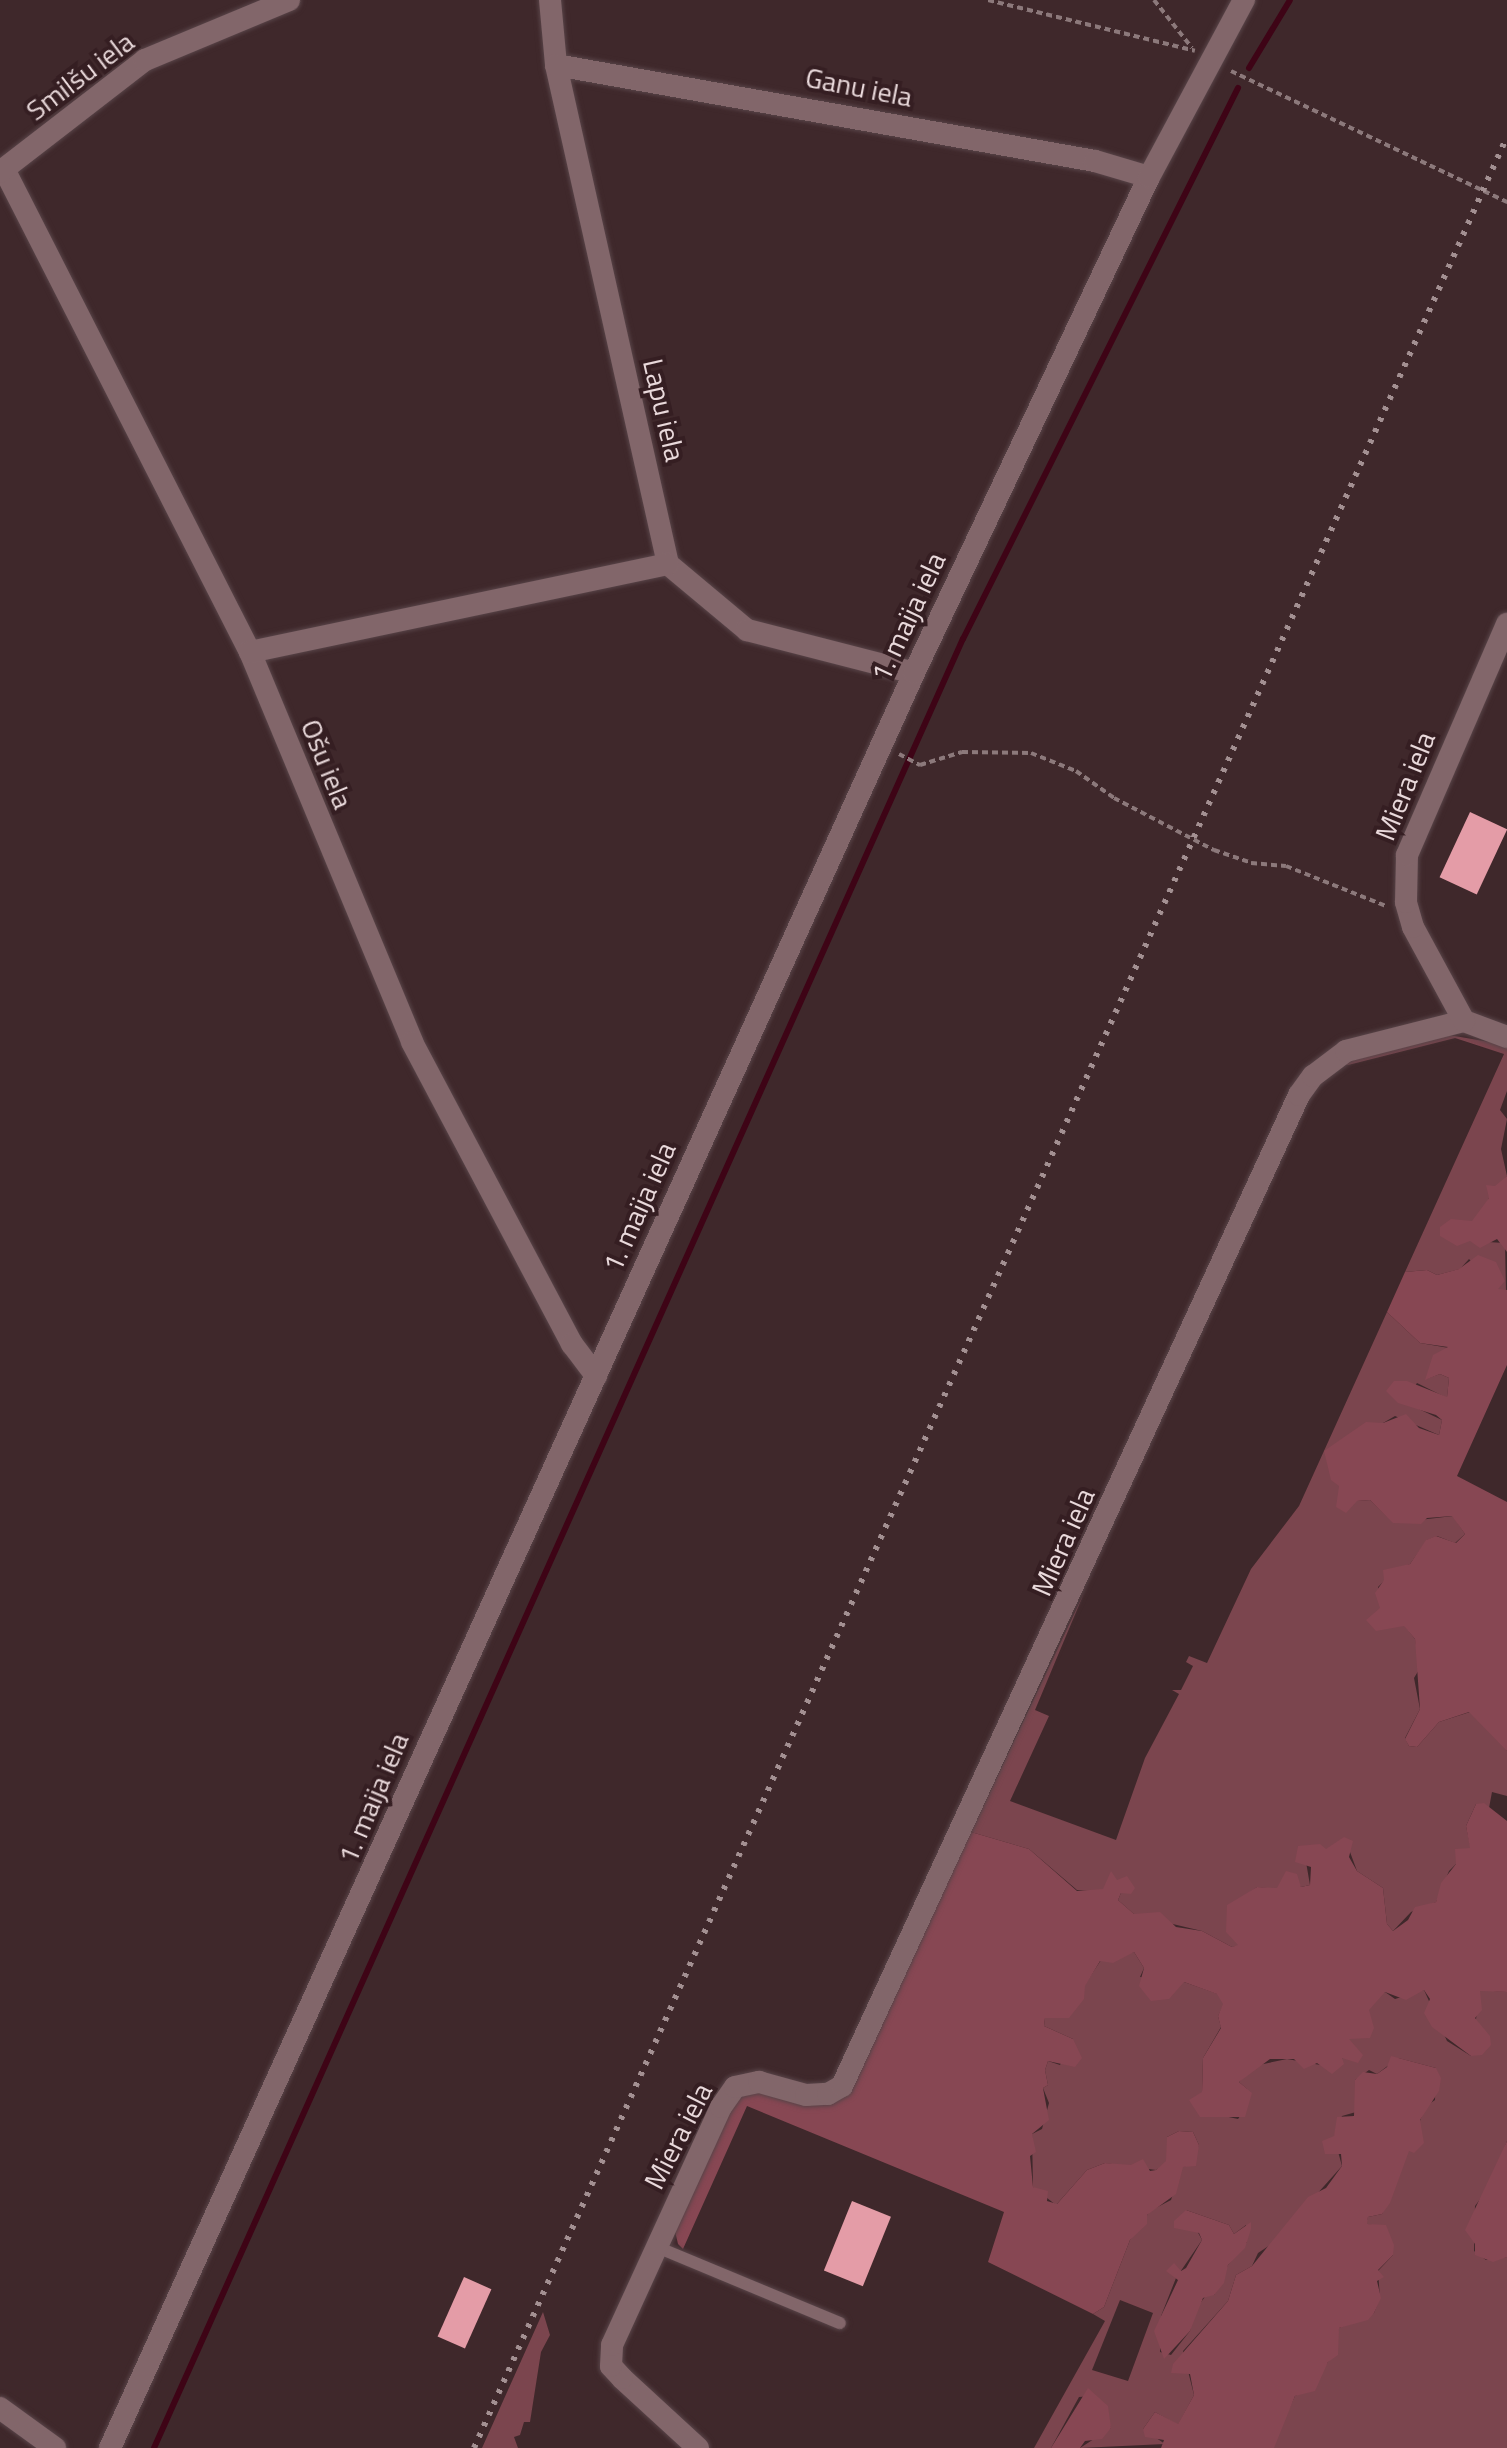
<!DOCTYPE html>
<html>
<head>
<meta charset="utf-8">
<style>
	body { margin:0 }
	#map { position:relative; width:1507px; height:2448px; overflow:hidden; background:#3f282b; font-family:"Titillium Web",sans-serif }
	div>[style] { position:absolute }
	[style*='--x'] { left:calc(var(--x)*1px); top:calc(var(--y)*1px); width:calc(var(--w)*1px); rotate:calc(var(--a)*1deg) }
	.green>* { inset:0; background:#7b454e }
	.forest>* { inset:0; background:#874753 }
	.stream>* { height:6px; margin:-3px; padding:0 3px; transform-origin:3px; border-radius:3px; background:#3e0416 }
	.building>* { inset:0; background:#e49ca7; transform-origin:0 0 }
	.path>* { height:4px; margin-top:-2px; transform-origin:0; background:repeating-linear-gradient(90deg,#8c797b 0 6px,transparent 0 10px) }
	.roads { filter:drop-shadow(0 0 2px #584448) drop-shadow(0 0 2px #584448) }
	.service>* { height:12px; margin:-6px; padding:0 6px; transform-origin:6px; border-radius:6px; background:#82666a }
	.minor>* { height:22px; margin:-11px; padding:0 11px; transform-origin:11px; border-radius:11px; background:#82666a }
	.tertiary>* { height:22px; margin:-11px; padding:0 11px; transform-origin:11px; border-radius:11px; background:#82666a }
	.rail>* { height:6px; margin-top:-3px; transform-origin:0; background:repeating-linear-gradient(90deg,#a39092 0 4px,transparent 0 12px) }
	span { translate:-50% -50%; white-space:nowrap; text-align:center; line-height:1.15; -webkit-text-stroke:8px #351e22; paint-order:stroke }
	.street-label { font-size:28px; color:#e9d9db }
</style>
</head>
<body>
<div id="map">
	<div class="green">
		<i style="clip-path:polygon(1449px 1035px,1507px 1045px,1507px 1091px,1500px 1110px,1507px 1119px,1501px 1149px,1507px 1176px,1489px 1198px,1470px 1241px,1505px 1243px,1506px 1292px,1498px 1290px,1469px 1259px,1460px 1269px,1437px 1275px,1427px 1270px,1405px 1272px,1504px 1054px,1455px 1038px,1348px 1065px,1339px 1063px)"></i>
		<i style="clip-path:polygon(1387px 1312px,1420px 1343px,1449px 1348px,1426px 1379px,1440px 1374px,1449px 1378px,1447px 1398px,1417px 1383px,1404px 1402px,1442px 1420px,1439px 1435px,1395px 1416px,1383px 1423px,1339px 1486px,1357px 1501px,1370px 1500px,1394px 1523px,1453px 1516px,1465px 1534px,1455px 1543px,1437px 1536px,1427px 1540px,1410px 1564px,1395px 1570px,1378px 1587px,1387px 1627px,1404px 1625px,1415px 1639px,1420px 1668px,1414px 1678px,1420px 1709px,1405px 1738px,1409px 1746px,1417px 1747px,1439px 1722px,1470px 1712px,1500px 1738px,1507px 1751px,1507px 1796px,1492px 1792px,1489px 1808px,1476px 1804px,1466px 1826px,1471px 1849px,1449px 1871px,1436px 1902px,1411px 1912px,1393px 1931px,1387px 1924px,1383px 1888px,1357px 1871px,1350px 1852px,1326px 1849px,1306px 1862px,1310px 1885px,1301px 1887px,1296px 1880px,1277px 1889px,1257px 1887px,1235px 1903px,1239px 1946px,1232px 1947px,1202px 1931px,1135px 1915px,1118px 1900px,1121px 1893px,1077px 1890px,1029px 1849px,971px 1832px,1084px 1593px,1035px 1710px,1049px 1716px,1010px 1801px,1116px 1840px,1145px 1758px,1179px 1694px,1172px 1690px,1181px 1690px,1193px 1666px,1186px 1662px,1189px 1656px,1207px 1663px,1251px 1569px,1299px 1506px)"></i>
		<i style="clip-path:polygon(evenodd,1134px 1952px,1144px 1968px,1140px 1977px,1184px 1982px,1218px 1994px,1224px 2004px,1218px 2016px,1221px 2027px,1203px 2058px,1202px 2093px,1210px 2113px,1238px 2119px,1248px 2105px,1247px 2089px,1239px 2082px,1254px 2066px,1287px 2059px,1326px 2066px,1349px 2055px,1349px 2039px,1375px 1997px,1385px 1992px,1395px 1999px,1424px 1990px,1447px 2041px,1471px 2056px,1480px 1990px,1507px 1992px,1507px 2141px,1490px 2186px,1475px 2206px,1474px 2251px,1486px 2260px,1507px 2257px,1507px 2448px,1274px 2448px,1273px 2444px,1295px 2396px,1308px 2390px,1328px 2362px,1339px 2328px,1374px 2313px,1380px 2298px,1378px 2271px,1393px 2255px,1379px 2226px,1366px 2224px,1368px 2217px,1382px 2214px,1426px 2106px,1435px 2100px,1436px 2068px,1398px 2058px,1377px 2074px,1369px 2070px,1355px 2080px,1356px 2112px,1342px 2116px,1334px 2137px,1342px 2166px,1273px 2243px,1258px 2253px,1252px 2266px,1236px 2275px,1228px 2301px,1183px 2351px,1194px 2395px,1178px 2425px,1155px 2412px,1143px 2429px,1165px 2444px,1080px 2448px,1111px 2428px,1100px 2400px,1092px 2396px,1079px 2397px,1051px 2448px,1034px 2448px,1105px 2321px,1093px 2314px,1104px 2307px,1130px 2240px,1150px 2211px,1171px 2200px,1182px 2167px,1191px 2165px,1199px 2145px,1193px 2132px,1179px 2131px,1167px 2137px,1167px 2162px,1156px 2170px,1105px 2163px,1087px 2170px,1056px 2205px,1033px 2187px,1032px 2134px,1042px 2129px,1049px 2103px,1043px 2088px,1048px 2085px,1045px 2070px,1048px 2061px,1060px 2065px,1073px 2039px,1044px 2026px,1045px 2018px,1084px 1986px,1101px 1960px,1134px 1952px,1186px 2210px,1229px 2225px,1234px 2234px,1246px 2225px,1247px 2242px,1228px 2265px,1214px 2295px,1207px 2294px,1193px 2313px,1190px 2331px,1171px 2355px,1160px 2352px,1161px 2316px,1176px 2278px,1202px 2240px,1186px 2210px,1134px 1952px,1120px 2300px,1153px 2313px,1128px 2381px,1092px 2370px,1120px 2300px)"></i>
		<i style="clip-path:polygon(543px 2312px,550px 2335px,541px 2352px,530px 2422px,524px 2422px,520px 2435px,514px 2437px,518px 2448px,482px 2448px)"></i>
	</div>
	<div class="forest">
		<i style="clip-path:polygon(1507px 1176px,1507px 1252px,1497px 1239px,1480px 1248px,1470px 1241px,1457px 1246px,1440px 1236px,1440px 1227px,1451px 1219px,1472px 1221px,1489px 1198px,1486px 1185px,1495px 1186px)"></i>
		<i style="clip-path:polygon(1478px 1255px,1496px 1262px,1505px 1281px,1498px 1289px,1507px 1290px,1507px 1365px,1457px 1476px,1507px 1502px,1507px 1751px,1469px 1712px,1439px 1722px,1417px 1747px,1409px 1746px,1405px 1739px,1420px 1709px,1415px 1639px,1404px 1626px,1376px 1631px,1366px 1620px,1380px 1608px,1375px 1593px,1384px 1580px,1383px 1570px,1410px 1564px,1426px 1540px,1436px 1536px,1456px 1543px,1465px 1534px,1452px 1516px,1427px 1518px,1421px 1524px,1393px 1523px,1370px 1500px,1357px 1501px,1346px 1513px,1336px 1507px,1339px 1486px,1331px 1480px,1324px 1451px,1366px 1422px,1383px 1423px,1406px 1414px,1419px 1428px,1439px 1435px,1442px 1420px,1436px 1415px,1398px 1403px,1386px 1391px,1394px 1381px,1407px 1381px,1447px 1397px,1449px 1378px,1440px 1374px,1425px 1380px,1433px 1355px,1448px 1347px,1420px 1343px,1387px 1312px,1405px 1272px,1427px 1270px,1437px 1275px,1459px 1269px)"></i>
		<i style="clip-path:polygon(1484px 1803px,1507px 1821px,1507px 1992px,1480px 1991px,1482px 2010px,1475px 2018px,1490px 2036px,1491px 2045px,1482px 2055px,1471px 2056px,1432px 2027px,1424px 2013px,1430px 1999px,1424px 1990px,1406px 2000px,1385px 1992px,1369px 2010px,1374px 2028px,1370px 2038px,1349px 2039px,1363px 2055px,1358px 2063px,1342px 2058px,1344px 2064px,1332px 2074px,1317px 2063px,1304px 2069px,1294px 2059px,1270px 2059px,1239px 2082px,1252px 2093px,1245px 2117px,1200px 2117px,1189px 2100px,1202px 2092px,1203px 2058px,1221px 2028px,1218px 2016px,1223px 2004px,1217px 1994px,1184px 1982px,1169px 1999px,1151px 2001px,1139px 1986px,1144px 1968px,1134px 1952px,1113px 1963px,1100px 1961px,1085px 1986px,1084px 1999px,1069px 2018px,1045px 2018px,1044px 2026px,1073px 2039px,1082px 2058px,1075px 2067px,1048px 2061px,1045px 2070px,1048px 2085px,1043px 2088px,1049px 2120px,1032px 2134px,1036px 2152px,1030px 2156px,1033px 2187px,1048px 2191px,1047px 2201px,1057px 2204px,1087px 2170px,1105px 2163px,1131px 2165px,1143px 2159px,1150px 2171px,1156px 2170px,1166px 2161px,1167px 2137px,1179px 2131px,1193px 2132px,1199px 2145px,1196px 2166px,1183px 2167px,1176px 2194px,1147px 2215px,1147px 2224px,1130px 2240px,1104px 2307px,1093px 2314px,988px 2262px,1004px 2212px,747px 2106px,683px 2249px,678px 2244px,674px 2227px,724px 2115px,741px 2095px,752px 2092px,822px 2104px,971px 1832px,1029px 1849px,1077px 1891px,1103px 1889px,1111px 1871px,1117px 1880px,1127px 1876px,1135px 1888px,1131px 1894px,1121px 1893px,1118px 1900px,1134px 1914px,1160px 1912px,1176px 1927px,1202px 1931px,1232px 1947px,1238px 1945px,1226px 1932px,1227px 1905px,1257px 1887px,1277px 1888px,1286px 1871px,1297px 1874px,1301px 1887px,1310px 1885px,1311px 1867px,1295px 1862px,1298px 1846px,1320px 1844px,1326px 1849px,1344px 1837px,1353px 1841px,1349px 1857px,1357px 1871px,1383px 1888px,1387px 1924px,1393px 1931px,1408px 1920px,1415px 1907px,1436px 1902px,1441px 1883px,1456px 1864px,1455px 1849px,1470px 1848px,1466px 1826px,1476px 1804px)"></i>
		<i style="clip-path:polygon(1391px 2056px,1436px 2068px,1441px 2078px,1439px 2091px,1420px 2120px,1424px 2143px,1414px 2153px,1409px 2151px,1390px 2203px,1382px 2214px,1368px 2217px,1367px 2224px,1386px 2225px,1394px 2245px,1393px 2255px,1378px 2270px,1384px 2277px,1377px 2281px,1381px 2298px,1374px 2313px,1368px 2320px,1339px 2328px,1338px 2355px,1328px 2362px,1315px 2391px,1295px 2396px,1274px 2448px,1161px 2448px,1164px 2440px,1145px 2437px,1143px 2429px,1155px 2412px,1178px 2424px,1194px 2395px,1190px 2374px,1171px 2373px,1173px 2364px,1228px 2301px,1236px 2275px,1252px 2266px,1308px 2197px,1326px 2188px,1342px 2166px,1341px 2154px,1325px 2154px,1322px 2141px,1334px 2136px,1337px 2117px,1354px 2116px,1355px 2080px,1363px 2072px,1377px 2074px,1387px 2067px)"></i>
		<i style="clip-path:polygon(1507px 2141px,1507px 2257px,1493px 2262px,1475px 2255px,1475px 2244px,1465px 2230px)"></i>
		<i style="clip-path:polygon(1186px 2210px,1229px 2225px,1234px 2234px,1251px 2222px,1251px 2229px,1245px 2248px,1228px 2265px,1224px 2283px,1214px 2295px,1203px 2298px,1190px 2331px,1164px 2359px,1154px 2331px,1178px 2280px,1166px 2271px,1174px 2263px,1181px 2271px,1186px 2268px,1202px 2240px,1199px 2233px,1174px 2228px,1174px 2221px)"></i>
		<i style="clip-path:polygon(1088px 2388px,1108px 2406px,1111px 2428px,1102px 2439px,1085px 2441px,1080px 2448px,1051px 2448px)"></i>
	</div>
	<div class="stream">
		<i style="--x:1249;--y:68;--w:79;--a:-58.9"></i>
		<i style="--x:154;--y:2448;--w:1982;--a:-65.91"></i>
		<i style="--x:963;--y:639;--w:616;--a:-63.48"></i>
	</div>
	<div class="building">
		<i style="left:1470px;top:812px;width:41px;height:72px;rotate:25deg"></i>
		<i style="left:852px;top:2201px;width:42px;height:75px;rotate:22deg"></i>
		<i style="left:464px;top:2277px;width:30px;height:65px;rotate:24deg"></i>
	</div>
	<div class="path">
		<i style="--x:988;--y:0;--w:213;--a:13.8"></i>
		<i style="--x:1154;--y:0;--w:61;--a:51.6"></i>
		<i style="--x:1231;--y:71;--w:306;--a:25.4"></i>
		<i style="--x:899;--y:754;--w:24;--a:28"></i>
		<i style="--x:920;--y:765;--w:44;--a:-17.2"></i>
		<i style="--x:962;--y:752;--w:69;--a:0.8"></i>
		<i style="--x:1031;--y:753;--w:48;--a:21.8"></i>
		<i style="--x:1076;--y:771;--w:47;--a:35.4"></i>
		<i style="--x:1114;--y:798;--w:113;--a:27.5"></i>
		<i style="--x:1214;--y:850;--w:39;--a:19"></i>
		<i style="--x:1251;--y:863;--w:35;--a:5"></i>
		<i style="--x:1286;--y:866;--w:108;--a:21.8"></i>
	</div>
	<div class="roads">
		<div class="service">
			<i style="--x:657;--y:2247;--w:198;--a:22.6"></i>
		</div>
		<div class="minor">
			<i style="--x:550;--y:0;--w:65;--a:84.7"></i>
			<i style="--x:556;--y:65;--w:511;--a:77.35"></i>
			<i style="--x:668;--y:564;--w:103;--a:39.9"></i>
			<i style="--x:747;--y:630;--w:172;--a:14.4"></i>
			<i style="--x:556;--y:65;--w:547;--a:10.1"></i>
			<i style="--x:1095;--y:161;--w:56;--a:16.5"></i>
			<i style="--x:5;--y:171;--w:540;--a:63.01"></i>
			<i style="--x:250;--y:652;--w:422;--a:67.4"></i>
			<i style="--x:412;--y:1042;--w:342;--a:62.1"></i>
			<i style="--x:572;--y:1344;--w:40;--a:53"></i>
			<i style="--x:0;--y:172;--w:183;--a:-37.7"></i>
			<i style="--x:145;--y:60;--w:156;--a:-22.6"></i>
			<i style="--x:250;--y:652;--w:427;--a:-11.9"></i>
			<i style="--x:1464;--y:1021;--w:46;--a:20.4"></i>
			<i style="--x:0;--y:2408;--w:68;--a:36"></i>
			<i style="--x:698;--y:2448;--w:103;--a:-137.4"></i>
			<i style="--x:622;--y:2378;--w:16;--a:-133"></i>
			<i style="--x:611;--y:2366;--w:21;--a:-87"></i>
			<i style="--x:612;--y:2345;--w:262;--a:-65.4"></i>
			<i style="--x:721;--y:2107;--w:24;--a:-55"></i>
			<i style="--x:735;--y:2087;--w:25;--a:-12"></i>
			<i style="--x:759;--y:2082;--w:49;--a:15.5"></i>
			<i style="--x:806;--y:2095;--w:22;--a:-3"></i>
			<i style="--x:828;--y:2094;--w:16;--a:-30"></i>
			<i style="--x:842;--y:2086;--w:1091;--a:-65.24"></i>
			<i style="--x:1299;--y:1095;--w:24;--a:-54"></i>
			<i style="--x:1313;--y:1076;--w:41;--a:-37.1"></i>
			<i style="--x:1346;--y:1051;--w:122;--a:-14.3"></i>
			<i style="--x:1464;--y:1021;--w:107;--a:-118.5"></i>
			<i style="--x:1413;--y:927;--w:26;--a:-106"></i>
			<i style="--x:1406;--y:902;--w:47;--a:-88.8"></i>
			<i style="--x:1407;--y:855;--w:252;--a:-66.6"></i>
		</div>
		<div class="tertiary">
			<i style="--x:110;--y:2448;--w:1949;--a:-65.63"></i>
			<i style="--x:914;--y:673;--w:549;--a:-64.65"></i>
			<i style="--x:1149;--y:177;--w:201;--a:-61.8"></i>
		</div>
	</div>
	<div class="rail">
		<i style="--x:474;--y:2448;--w:2531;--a:-65.92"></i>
	</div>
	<div class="street-label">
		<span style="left:80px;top:76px;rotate:-37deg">Smilšu iela</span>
		<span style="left:859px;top:87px;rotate:11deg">Ganu iela</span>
		<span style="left:664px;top:410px;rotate:77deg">Lapu iela</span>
		<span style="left:908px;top:617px;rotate:-65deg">1. maija iela</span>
		<span style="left:327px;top:764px;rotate:68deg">Ošu iela</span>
		<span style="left:1405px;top:786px;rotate:-68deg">Miera iela</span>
		<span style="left:639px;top:1207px;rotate:-66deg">1. maija iela</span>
		<span style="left:1063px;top:1542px;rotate:-66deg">Miera iela</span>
		<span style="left:373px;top:1798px;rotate:-67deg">1. maija iela</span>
		<span style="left:678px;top:2136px;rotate:-63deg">Miera iela</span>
	</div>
</div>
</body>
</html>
